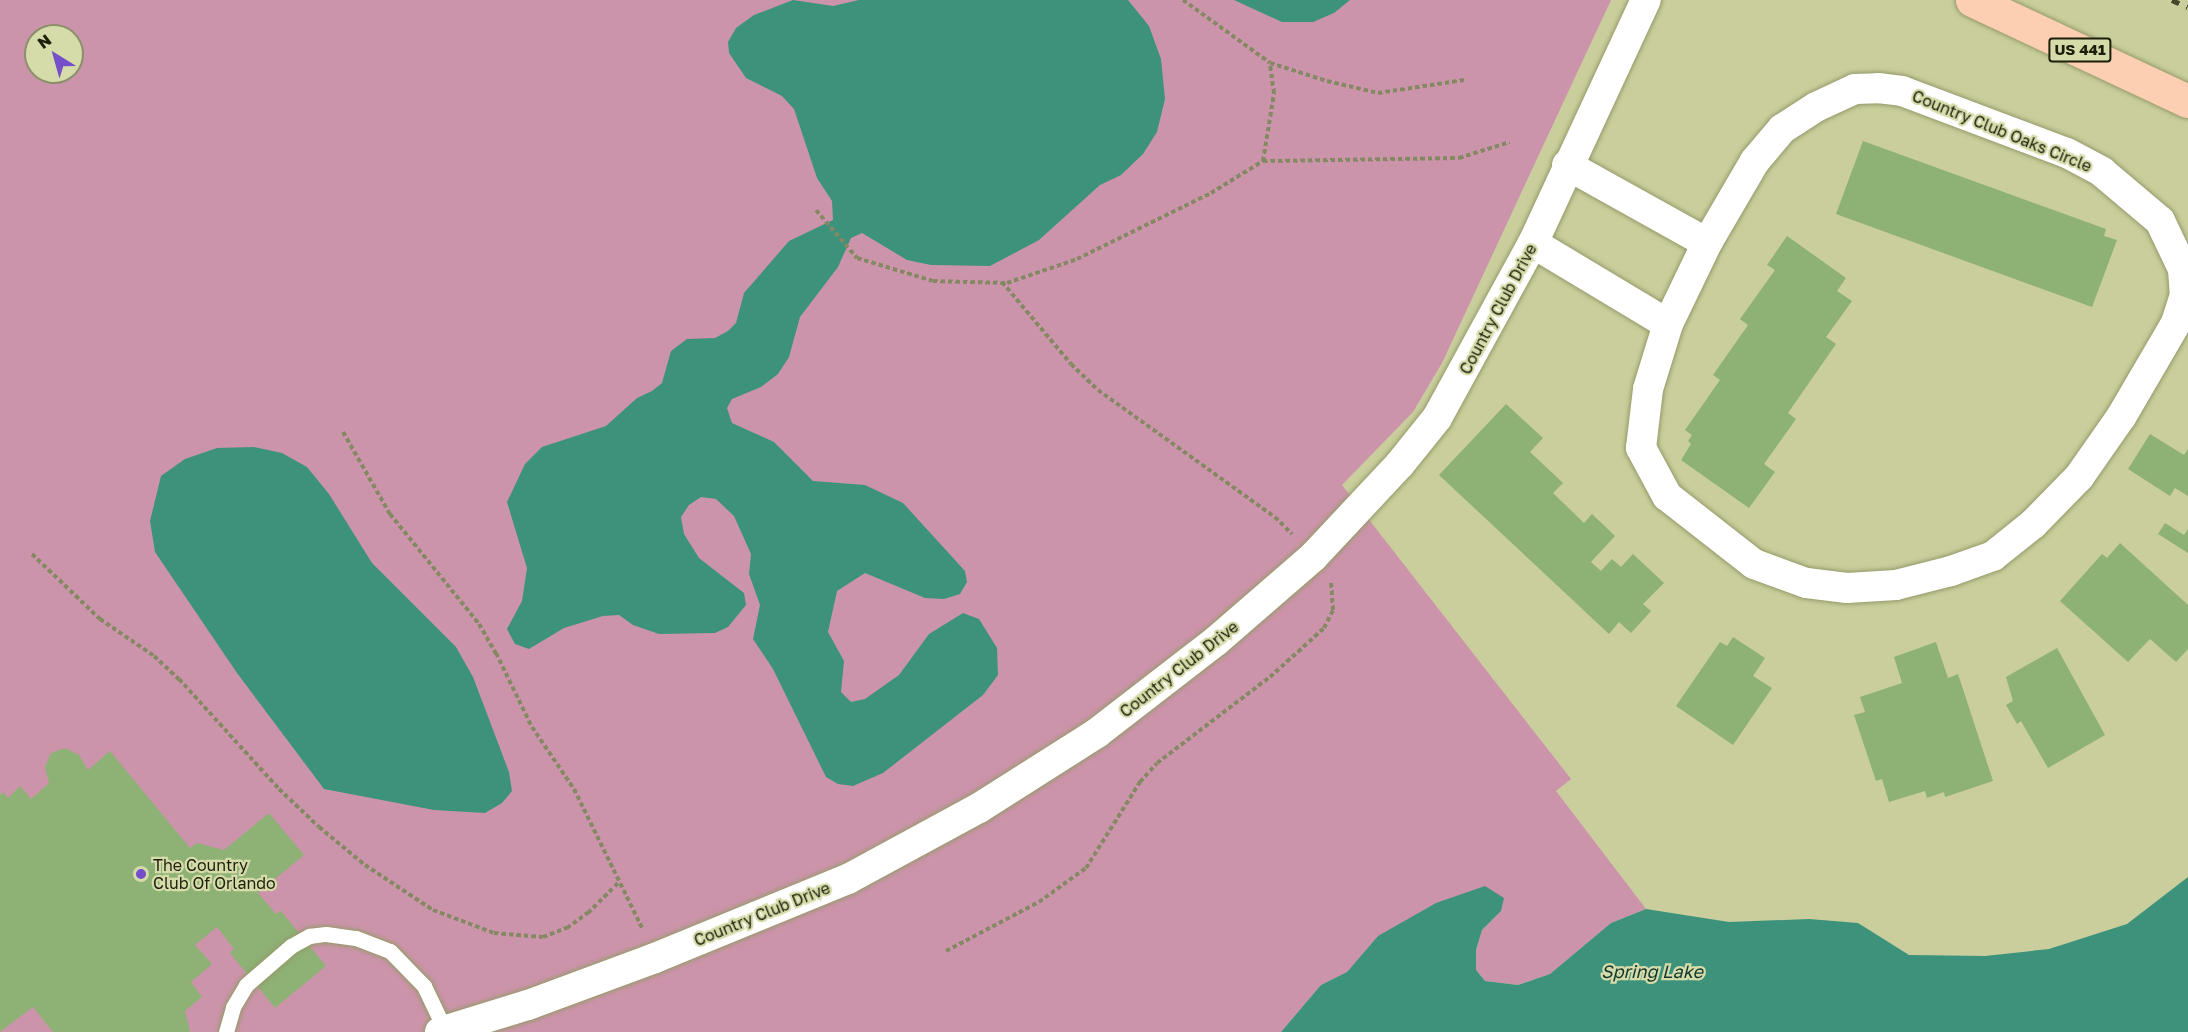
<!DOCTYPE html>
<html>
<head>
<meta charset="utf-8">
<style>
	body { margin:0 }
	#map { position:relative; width:2188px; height:1032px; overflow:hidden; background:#c9ce9c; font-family:"Golos Text",sans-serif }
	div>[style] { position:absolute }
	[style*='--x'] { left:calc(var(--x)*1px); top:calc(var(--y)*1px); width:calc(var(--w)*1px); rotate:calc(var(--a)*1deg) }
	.green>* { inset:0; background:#cc94aa }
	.water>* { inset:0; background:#3d927c }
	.building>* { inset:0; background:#8eb176 }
	.path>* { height:4px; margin-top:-2px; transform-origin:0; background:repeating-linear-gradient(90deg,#858963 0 4.5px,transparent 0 7.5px) }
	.roads { filter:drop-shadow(0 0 2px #959a6a) drop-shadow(0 0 2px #959a6a) }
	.service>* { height:15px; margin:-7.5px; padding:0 7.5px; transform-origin:7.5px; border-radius:7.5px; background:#fff }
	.minor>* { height:30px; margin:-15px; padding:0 15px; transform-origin:15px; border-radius:15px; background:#fff }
	.primary>* { height:33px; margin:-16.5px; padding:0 16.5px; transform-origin:16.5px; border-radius:16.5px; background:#fdcfb2 }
	.rail>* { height:4.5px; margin-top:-2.25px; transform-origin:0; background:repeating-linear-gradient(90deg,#44472c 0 8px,transparent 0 16px) }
	.dots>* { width:16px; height:16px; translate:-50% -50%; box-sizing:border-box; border:3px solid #d5dba9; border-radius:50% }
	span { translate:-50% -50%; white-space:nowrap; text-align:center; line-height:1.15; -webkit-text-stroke:4.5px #d5dba9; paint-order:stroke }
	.shield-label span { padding:2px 4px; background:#d5dba9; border:2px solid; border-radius:4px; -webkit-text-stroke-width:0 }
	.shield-label { font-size:15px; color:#1d1f0b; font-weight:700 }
	.street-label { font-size:16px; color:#1d1f0b }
	.poi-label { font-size:16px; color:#1d1f0b }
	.left { translate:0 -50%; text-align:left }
	.water-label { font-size:18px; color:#11382e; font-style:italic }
	.north { position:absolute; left:24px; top:24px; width:60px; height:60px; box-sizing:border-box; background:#d5dba9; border:2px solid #8b906a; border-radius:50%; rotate:323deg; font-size:16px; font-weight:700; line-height:24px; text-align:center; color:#1d1f0b }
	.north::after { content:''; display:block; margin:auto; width:21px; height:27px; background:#744fc9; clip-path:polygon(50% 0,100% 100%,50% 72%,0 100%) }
</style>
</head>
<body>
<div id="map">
	<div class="green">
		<i style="clip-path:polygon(evenodd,0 0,1611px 0,1442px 363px,1413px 412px,1342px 485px,1571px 779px,1556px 791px,1646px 909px,1611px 923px,1550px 974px,1518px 985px,1485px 981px,1476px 970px,1476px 950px,1482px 930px,1501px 911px,1378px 936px,1347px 972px,1321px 985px,1281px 1032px,0 1032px,0 0,36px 36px,72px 36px,72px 72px,36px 72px,36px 36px)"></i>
	</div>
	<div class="water">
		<i style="clip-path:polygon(793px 0,833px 6px,859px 0,1128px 0,1149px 26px,1161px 59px,1165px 99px,1157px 132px,1143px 154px,1121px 175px,1100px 185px,1039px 240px,990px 266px,931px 265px,907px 260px,862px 233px,851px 238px,838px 267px,800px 317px,789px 357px,778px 374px,761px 387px,732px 399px,727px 408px,732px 423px,774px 442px,813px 481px,865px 485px,903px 503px,965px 571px,967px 582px,960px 594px,944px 599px,925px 598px,865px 573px,837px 591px,828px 632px,844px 661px,841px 692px,851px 702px,865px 699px,899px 675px,929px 634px,963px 613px,979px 619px,997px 648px,998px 675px,983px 695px,883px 773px,853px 786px,838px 784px,826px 777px,773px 669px,753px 639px,760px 605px,749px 574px,751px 554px,734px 516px,716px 499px,701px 497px,689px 505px,681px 517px,684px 534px,699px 558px,744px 593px,746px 605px,728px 627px,715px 633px,659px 634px,633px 625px,619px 615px,603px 616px,564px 628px,529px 649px,515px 644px,507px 629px,522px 601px,527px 568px,507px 502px,525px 464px,542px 447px,606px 426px,637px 398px,652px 391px,662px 383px,671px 351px,687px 339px,715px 338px,728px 331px,736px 323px,744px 293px,789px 241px,833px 220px,832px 201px,817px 178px,794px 109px,782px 96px,746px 78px,729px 53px,728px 42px,736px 28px,754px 15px)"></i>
		<i style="clip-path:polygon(1234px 0,1350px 0,1334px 13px,1313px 22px,1282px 22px)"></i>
		<i style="clip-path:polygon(254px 447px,282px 453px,307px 467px,329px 494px,372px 563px,456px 647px,473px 677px,509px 772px,512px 791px,502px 803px,485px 813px,434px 810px,324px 789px,237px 673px,155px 552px,150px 521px,161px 476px,185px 459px,217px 448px)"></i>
		<i style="clip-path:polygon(2188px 877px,2188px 1032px,1281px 1032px,1321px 985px,1347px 972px,1378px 936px,1436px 903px,1485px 886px,1504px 898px,1501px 911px,1482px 930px,1476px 950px,1476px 970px,1485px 981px,1518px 985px,1550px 974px,1611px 923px,1646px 909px,1729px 922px,1809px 919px,1858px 923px,1909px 955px,1985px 956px,2049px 949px,2127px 924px)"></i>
	</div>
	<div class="building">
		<i style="clip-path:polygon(1863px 141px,2106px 229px,2104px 236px,2117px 240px,2092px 307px,1836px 214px)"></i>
		<i style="clip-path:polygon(1787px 236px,1846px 278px,1837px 291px,1852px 301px,1826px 337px,1836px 344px,1788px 413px,1796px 419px,1764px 464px,1775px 472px,1749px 508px,1681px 460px,1691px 444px,1688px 441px,1692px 435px,1685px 430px,1720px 380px,1713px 375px,1748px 325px,1740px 319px,1775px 270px,1767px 265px)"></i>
		<i style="clip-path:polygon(1506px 404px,1543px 438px,1530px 452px,1563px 483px,1553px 493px,1584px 523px,1592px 514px,1615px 536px,1591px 562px,1601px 571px,1612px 559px,1621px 567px,1633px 554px,1664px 583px,1643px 604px,1651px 611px,1631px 633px,1619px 622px,1609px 634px,1439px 475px)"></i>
		<i style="clip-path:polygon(2150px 434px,2184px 455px,2188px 449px,2188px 496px,2175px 488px,2170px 496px,2128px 469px)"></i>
		<i style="clip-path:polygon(2165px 523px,2184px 535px,2188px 529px,2188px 553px,2158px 534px)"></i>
		<i style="clip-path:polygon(2120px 543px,2188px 605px,2188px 649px,2176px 662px,2150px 639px,2128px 662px,2060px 601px,2102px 554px,2107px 558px)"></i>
		<i style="clip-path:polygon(1733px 637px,1765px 658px,1753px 676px,1772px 688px,1733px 745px,1676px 706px,1720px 642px,1727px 646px)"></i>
		<i style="clip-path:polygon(1936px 642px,1948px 678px,1958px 674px,1993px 781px,1945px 797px,1944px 792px,1927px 798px,1925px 791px,1889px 802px,1882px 779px,1876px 781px,1854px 715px,1865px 712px,1860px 697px,1902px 683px,1894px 657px)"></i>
		<i style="clip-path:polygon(2057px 648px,2105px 735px,2048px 768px,2021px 721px,2017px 724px,2006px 705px,2013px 701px,2006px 677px)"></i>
		<i style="clip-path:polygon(65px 748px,79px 755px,88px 770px,110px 751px,190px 848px,197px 843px,224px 850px,269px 813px,304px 855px,258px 893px,276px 914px,281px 911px,326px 966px,275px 1008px,230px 953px,234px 949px,217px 927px,195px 945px,212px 964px,191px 982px,202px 997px,185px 1011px,190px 1032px,53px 1032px,33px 1007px,0 1032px,0 795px,3px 792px,8px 798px,20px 786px,31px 799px,49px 783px,45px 767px,51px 753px)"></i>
	</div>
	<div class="path">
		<i style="--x:1183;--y:0;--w:107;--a:35.9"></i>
		<i style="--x:1270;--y:63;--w:60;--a:17.5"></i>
		<i style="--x:1327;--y:81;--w:52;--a:13.2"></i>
		<i style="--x:1378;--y:93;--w:87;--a:-8.6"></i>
		<i style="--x:1263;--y:161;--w:196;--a:-0.9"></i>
		<i style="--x:1459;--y:158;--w:53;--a:-17.4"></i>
		<i style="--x:816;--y:210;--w:63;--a:49.5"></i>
		<i style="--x:857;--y:258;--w:79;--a:16.8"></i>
		<i style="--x:933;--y:281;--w:74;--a:1.5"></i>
		<i style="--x:1007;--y:283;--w:74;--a:-18.9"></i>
		<i style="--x:1077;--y:259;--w:149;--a:-26.2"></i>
		<i style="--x:1211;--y:193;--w:61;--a:-31.6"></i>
		<i style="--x:1263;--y:161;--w:69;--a:-80.8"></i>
		<i style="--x:1274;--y:93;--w:30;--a:-98"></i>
		<i style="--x:1002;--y:282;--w:107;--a:49.9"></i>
		<i style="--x:1071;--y:364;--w:37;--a:44"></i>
		<i style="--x:1098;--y:390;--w:218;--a:35.7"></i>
		<i style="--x:1275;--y:517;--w:24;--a:45"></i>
		<i style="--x:343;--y:432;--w:95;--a:60.2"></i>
		<i style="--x:390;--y:514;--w:141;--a:51"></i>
		<i style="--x:479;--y:624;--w:34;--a:60"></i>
		<i style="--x:496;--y:653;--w:82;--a:64.1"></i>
		<i style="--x:532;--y:727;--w:75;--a:55.9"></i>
		<i style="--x:574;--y:789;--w:157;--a:63.9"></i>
		<i style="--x:32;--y:554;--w:94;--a:43.7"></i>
		<i style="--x:100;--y:619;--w:65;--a:34.4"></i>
		<i style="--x:154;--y:656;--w:34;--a:43"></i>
		<i style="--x:179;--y:679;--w:149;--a:47.7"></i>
		<i style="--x:279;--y:789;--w:55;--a:43.5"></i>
		<i style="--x:319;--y:827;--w:60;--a:39.6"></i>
		<i style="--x:365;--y:865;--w:82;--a:33.5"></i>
		<i style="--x:433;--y:910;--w:65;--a:20.7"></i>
		<i style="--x:494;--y:933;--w:49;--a:4.7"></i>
		<i style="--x:543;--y:937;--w:26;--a:-21"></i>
		<i style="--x:567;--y:928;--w:26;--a:-36"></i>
		<i style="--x:588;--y:913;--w:44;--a:-45"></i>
		<i style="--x:946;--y:951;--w:105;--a:-27.8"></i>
		<i style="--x:1039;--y:902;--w:58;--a:-35.9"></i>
		<i style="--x:1086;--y:868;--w:102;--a:-57.9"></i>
		<i style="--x:1140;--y:782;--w:25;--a:-48"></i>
		<i style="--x:1157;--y:763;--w:142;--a:-37.3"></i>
		<i style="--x:1270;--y:677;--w:73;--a:-42.2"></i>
		<i style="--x:1324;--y:628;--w:20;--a:-63"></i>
		<i style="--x:1333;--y:610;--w:29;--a:-94"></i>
	</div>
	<div class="roads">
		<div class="service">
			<i style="--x:226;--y:1032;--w:26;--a:-74"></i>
			<i style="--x:233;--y:1007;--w:26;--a:-59"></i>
			<i style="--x:246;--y:985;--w:60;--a:-40.9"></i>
			<i style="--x:291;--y:946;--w:21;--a:-29"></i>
			<i style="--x:309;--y:936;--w:17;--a:-7"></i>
			<i style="--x:326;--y:934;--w:30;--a:8"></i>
			<i style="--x:356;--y:938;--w:36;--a:21"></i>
			<i style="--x:390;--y:951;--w:49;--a:45.8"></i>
			<i style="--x:424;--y:986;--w:49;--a:64.5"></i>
		</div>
		<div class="minor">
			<i style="--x:1878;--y:88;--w:24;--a:7"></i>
			<i style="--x:1902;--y:91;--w:176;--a:20.6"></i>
			<i style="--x:2067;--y:153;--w:40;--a:28"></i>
			<i style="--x:2102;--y:172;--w:76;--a:40.2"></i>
			<i style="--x:2160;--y:221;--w:53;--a:64.4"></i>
			<i style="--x:2183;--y:269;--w:26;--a:86"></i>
			<i style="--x:2185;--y:295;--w:29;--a:108"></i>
			<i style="--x:2176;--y:323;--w:109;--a:120.3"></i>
			<i style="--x:2121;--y:417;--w:73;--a:125"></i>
			<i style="--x:2079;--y:477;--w:66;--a:134.4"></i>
			<i style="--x:2033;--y:524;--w:51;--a:141.3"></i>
			<i style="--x:1993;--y:556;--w:45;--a:160.3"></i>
			<i style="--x:1951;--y:571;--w:57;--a:165.7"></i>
			<i style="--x:1896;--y:585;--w:49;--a:176.5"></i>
			<i style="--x:1847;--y:588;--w:41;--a:-173"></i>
			<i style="--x:1806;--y:583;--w:55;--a:-159.9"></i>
			<i style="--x:1754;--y:564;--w:110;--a:-142"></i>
			<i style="--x:1667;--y:496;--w:55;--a:-118.4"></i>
			<i style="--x:1641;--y:448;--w:59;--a:-83.2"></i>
			<i style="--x:1648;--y:389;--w:68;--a:-72.9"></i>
			<i style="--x:1668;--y:324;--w:90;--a:-64.3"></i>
			<i style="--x:1707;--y:243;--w:95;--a:-59.7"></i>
			<i style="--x:1755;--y:161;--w:42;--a:-49.8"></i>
			<i style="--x:1782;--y:129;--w:40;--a:-32.9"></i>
			<i style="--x:1816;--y:107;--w:43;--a:-24.8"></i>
			<i style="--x:1855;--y:89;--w:23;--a:-2"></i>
			<i style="--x:1567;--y:165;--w:160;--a:29.1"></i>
			<i style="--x:1533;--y:243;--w:157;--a:31"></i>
			<i style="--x:440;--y:1032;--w:92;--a:-17.1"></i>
			<i style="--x:528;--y:1005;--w:135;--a:-20.3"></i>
			<i style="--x:655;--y:958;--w:209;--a:-22.3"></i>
			<i style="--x:848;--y:879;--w:149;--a:-28.5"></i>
			<i style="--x:979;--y:808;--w:140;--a:-32.4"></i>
			<i style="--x:1097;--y:733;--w:150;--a:-37.7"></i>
			<i style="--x:1216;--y:641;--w:128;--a:-40.9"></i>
			<i style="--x:1313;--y:557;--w:127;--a:-46.9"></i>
			<i style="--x:1400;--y:464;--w:59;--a:-51.2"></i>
			<i style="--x:1437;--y:418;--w:200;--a:-61.3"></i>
			<i style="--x:1533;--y:243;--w:268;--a:-65.1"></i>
		</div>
		<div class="primary">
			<i style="--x:1972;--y:0;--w:238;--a:25.1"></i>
		</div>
	</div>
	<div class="rail">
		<i style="--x:2172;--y:0;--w:17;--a:24"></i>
	</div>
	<div class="dots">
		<i style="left:141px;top:874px;background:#744fc9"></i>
	</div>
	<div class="shield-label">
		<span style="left:2080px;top:50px">US 441</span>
	</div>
	<div class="street-label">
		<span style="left:2002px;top:131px;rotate:22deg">Country Club Oaks Circle</span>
		<span style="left:1498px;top:309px;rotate:-62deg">Country Club Drive</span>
		<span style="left:1179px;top:669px;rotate:-38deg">Country Club Drive</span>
		<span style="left:762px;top:914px;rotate:-22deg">Country Club Drive</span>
	</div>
	<div class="poi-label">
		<span class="left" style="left:153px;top:874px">The Country<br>Club Of Orlando</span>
	</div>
	<div class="water-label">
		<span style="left:1652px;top:971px">Spring Lake</span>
	</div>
	<div class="north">N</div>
</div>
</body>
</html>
